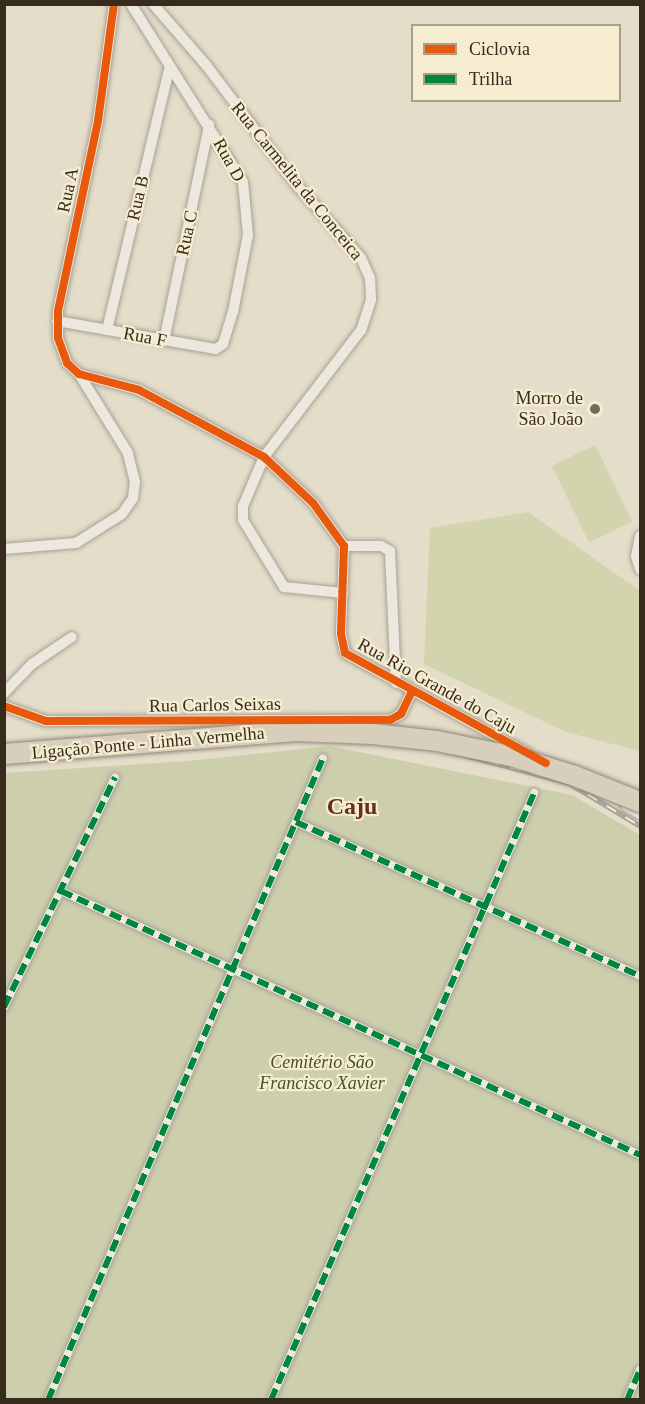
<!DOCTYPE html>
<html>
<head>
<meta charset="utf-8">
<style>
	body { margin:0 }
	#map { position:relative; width:645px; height:1404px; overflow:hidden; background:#e4ddca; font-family:Georgia,serif }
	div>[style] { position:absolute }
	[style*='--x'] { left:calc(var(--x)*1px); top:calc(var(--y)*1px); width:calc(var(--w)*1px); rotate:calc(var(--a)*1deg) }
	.green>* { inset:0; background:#d1d4ac; transform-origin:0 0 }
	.cemetery>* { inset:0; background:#ccceac }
	.roads { filter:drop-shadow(0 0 2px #a9a294) drop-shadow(0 0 2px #a9a294) }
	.pedestrian>* { height:8px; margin:-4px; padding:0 4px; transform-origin:4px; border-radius:4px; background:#ece8dd }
	.minor>* { height:10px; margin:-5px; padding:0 5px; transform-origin:5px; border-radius:5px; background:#ece8dd }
	.rail>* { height:6px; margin-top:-3px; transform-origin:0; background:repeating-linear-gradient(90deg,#f6edd0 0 11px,#aba79d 0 22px); box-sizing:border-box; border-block:2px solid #aba79d }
	.bridges { filter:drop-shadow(0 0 2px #8e877b) drop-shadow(0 0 2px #8e877b) }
	.motorway-bridge>* { height:20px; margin:-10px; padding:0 10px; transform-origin:10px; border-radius:10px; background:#d7cfbc }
	.quiet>* { height:6px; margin-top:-3px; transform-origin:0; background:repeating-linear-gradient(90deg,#00873e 0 12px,transparent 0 18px) }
	.cycleway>* { height:8px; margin:-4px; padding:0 4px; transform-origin:4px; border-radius:4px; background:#e8590c }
	.dots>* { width:16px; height:16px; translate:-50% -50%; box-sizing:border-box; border:3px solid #f6edd0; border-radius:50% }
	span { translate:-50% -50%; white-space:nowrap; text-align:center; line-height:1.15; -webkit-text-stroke:4.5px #f6edd0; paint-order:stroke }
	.street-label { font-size:18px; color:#372b1d }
	.poi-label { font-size:18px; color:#372b1d }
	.right { translate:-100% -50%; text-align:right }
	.park-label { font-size:18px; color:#445423; font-style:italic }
	.district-label { font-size:24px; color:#642f1c; font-weight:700 }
	.frame { position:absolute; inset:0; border:6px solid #372b1d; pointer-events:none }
	.legend { position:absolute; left:411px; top:24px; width:210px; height:78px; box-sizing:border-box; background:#f6edd0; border:2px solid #aa9f88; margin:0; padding:8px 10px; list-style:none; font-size:18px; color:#372b1d }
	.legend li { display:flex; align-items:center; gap:12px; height:30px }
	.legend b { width:30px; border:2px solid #aa9f88 }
</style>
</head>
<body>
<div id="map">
	<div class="green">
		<i style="left:595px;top:445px;width:85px;height:48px;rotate:64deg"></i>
		<i style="clip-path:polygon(528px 512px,640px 591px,640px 751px,566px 732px,424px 664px,430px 528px)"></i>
	</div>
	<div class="cemetery">
		<i style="clip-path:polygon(329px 746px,572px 795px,640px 835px,640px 1399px,5px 1400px,5px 773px,188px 761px)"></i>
	</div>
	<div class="roads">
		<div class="pedestrian">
			<i style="--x:296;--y:822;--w:377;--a:24.1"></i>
			<i style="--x:61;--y:891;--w:636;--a:24.51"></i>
			<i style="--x:4;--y:1007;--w:255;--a:-64.2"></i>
			<i style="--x:48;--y:1400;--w:698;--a:-66.81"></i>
			<i style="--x:271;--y:1400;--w:662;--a:-66.57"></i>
			<i style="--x:627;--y:1400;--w:33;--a:-67"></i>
		</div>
		<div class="minor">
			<i style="--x:114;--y:4;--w:118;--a:97.8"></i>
			<i style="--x:98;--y:121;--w:194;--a:101.9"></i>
			<i style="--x:58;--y:311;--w:27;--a:90"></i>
			<i style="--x:58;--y:338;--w:27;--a:70"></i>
			<i style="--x:67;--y:363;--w:16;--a:43"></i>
			<i style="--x:79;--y:374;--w:62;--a:14.9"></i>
			<i style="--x:139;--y:390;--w:142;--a:28.2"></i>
			<i style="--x:264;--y:457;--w:67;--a:43.2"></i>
			<i style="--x:313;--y:503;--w:53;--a:54.2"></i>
			<i style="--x:344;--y:546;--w:88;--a:92"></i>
			<i style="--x:341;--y:634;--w:19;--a:78"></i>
			<i style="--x:345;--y:653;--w:208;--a:28.8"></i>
			<i style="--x:153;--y:4;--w:81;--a:49"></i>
			<i style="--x:206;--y:65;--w:149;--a:52.9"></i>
			<i style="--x:296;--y:184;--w:98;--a:48.7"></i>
			<i style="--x:361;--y:258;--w:22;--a:66"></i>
			<i style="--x:370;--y:278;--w:22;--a:87"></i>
			<i style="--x:371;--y:300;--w:32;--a:108"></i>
			<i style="--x:361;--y:330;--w:160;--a:127.4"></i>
			<i style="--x:264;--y:457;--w:53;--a:113.2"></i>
			<i style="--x:243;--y:506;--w:14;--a:90"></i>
			<i style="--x:243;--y:520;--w:79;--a:58.5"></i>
			<i style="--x:284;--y:587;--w:59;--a:5.8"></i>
			<i style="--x:57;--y:321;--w:161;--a:10"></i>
			<i style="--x:216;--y:349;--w:9;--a:-36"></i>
			<i style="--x:223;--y:344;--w:34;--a:-73"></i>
			<i style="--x:233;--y:312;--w:78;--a:-79"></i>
			<i style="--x:248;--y:235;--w:53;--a:-95.4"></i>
			<i style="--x:243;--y:182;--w:210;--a:-122.2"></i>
			<i style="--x:107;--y:330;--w:271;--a:-76.6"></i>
			<i style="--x:164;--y:341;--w:221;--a:-78.2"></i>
			<i style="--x:640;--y:536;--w:20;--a:101"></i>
			<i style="--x:636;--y:556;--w:14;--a:73"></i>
			<i style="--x:344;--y:546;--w:37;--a:0"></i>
			<i style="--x:381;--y:546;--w:10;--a:29"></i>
			<i style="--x:390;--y:551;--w:132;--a:87.4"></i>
			<i style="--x:4;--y:549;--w:72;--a:-4.8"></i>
			<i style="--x:76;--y:543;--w:54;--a:-32.2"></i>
			<i style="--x:122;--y:514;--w:19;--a:-55"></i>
			<i style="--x:133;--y:498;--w:16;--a:-83"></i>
			<i style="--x:135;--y:482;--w:30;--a:-104"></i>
			<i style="--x:128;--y:453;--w:93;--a:-121.8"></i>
			<i style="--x:4;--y:693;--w:40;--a:-46"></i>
			<i style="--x:32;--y:664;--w:48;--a:-34"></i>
			<i style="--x:4;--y:706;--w:45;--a:19.7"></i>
			<i style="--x:46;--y:721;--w:344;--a:-0.2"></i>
			<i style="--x:390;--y:720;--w:13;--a:-29"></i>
			<i style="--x:401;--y:714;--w:25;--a:-64"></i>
			<i style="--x:626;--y:806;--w:16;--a:30"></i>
		</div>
	</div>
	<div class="rail">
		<i style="--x:4;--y:747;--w:179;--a:-1.3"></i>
		<i style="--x:183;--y:743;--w:78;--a:-5.9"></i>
		<i style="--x:261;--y:735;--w:103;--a:0"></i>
		<i style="--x:364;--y:735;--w:40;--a:5.7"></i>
		<i style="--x:404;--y:739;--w:171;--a:14.9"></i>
		<i style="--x:569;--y:783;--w:83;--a:31.2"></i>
	</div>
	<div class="bridges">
		<div class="motorway-bridge">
			<i style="--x:4;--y:754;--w:293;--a:-4.5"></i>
			<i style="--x:296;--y:731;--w:77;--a:2.2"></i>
			<i style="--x:373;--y:734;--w:64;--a:6.2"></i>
			<i style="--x:437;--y:741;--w:76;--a:11.5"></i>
			<i style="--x:511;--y:756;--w:67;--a:17.4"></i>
			<i style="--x:575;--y:776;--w:70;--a:21.8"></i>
		</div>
	</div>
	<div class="quiet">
		<i style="--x:296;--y:822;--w:377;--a:24.1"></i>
		<i style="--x:61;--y:891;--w:636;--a:24.51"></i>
		<i style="--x:4;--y:1007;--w:255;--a:-64.2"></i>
		<i style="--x:48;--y:1400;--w:698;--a:-66.81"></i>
		<i style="--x:271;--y:1400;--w:662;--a:-66.57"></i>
		<i style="--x:627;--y:1400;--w:33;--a:-67"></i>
	</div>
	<div class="cycleway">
		<i style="--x:114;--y:4;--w:118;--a:97.8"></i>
		<i style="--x:98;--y:121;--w:194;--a:101.9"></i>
		<i style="--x:58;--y:311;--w:27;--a:90"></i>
		<i style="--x:58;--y:338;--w:27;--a:70"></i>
		<i style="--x:67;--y:363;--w:16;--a:43"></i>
		<i style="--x:79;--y:374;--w:62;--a:14.9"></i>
		<i style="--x:139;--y:390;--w:142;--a:28.2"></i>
		<i style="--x:264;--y:457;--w:67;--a:43.2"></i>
		<i style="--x:313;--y:503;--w:53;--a:54.2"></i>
		<i style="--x:344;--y:546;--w:88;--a:92"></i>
		<i style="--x:341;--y:634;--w:19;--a:78"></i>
		<i style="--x:345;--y:653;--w:229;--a:28.7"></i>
		<i style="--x:4;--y:706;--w:45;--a:19.7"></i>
		<i style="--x:46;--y:721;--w:344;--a:-0.2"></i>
		<i style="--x:390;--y:720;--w:13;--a:-29"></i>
		<i style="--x:401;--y:714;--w:25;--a:-64"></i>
	</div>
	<div class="dots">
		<i style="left:595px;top:409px;background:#74695a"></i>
	</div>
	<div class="street-label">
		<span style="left:229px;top:160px;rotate:61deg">Rua D</span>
		<span style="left:297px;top:181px;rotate:51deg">Rua Carmelita da Conceica</span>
		<span style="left:68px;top:190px;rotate:-78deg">Rua A</span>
		<span style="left:138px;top:198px;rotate:-77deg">Rua B</span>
		<span style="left:187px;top:233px;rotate:-78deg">Rua C</span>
		<span style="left:145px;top:337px;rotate:11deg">Rua F</span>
		<span style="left:437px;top:686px;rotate:29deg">Rua Rio Grande do Caju</span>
		<span style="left:215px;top:705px;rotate:-1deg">Rua Carlos Seixas</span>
		<span style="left:148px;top:743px;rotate:-5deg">Ligação Ponte - Linha Vermelha</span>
	</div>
	<div class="poi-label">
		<span class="right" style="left:583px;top:409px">Morro de<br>São João</span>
	</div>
	<div class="park-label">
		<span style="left:322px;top:1073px">Cemitério São<br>Francisco Xavier</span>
	</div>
	<div class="district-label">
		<span style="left:352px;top:807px">Caju</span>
	</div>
	<div class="frame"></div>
	<ul class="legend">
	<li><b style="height:8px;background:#e8590c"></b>Ciclovia</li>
	<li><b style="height:8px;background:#00873e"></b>Trilha</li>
	</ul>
</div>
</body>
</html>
